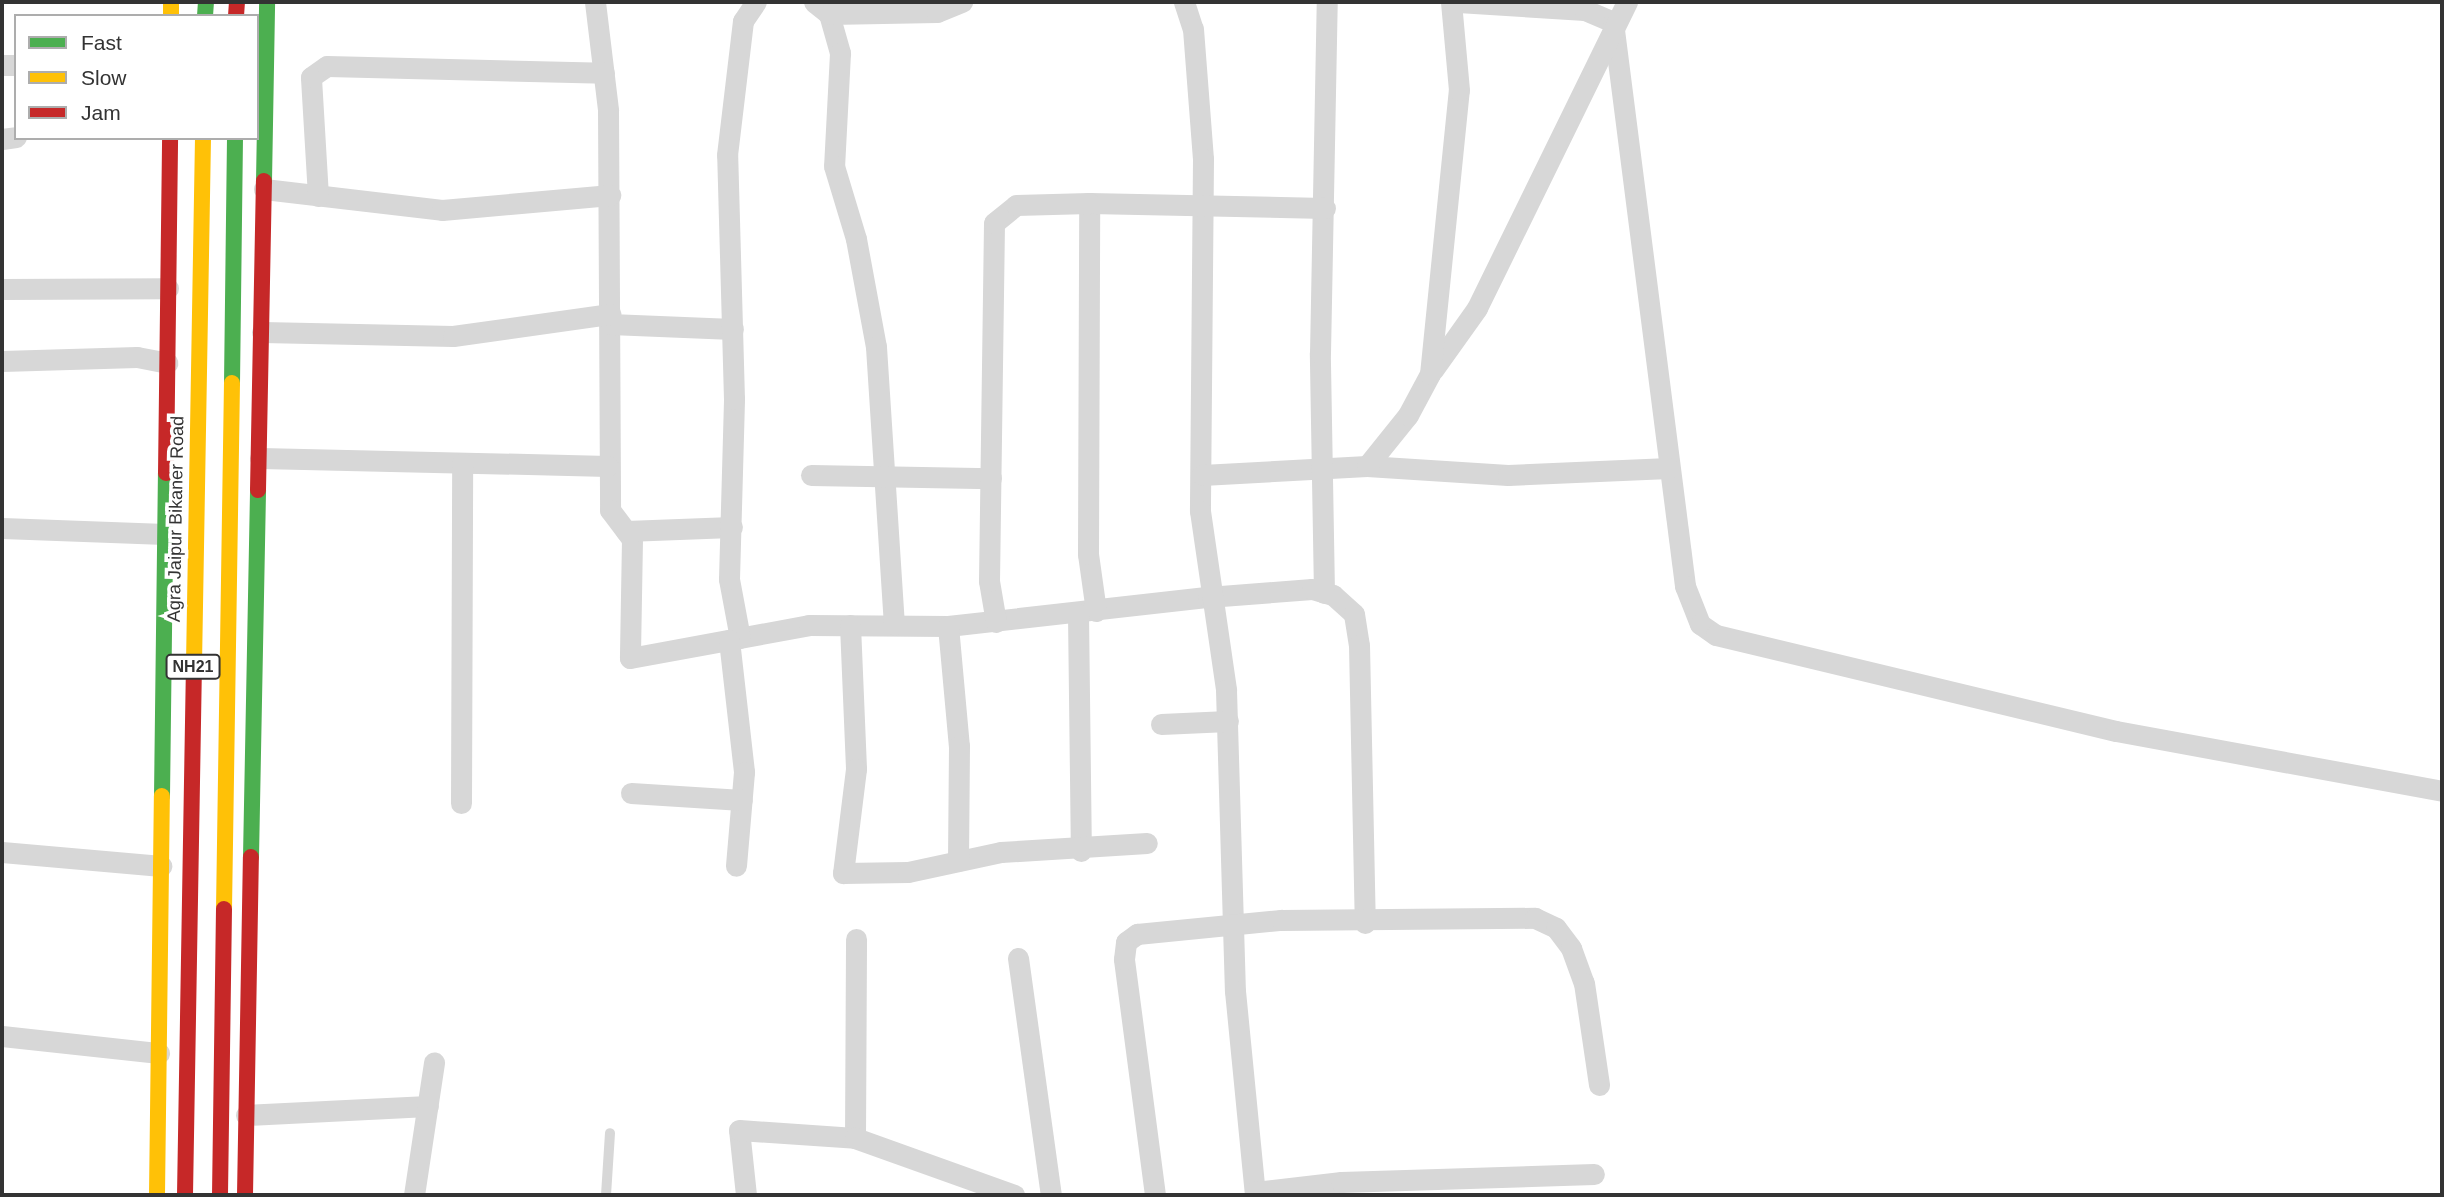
<!DOCTYPE html>
<html>
<head>
<meta charset="utf-8">
<style>
	body { margin:0 }
	#map { position:relative; width:2444px; height:1197px; overflow:hidden; background:#fff; font-family:Arial,sans-serif }
	div>[style] { position:absolute }
	[style*='--x'] { left:calc(var(--x)*1px); top:calc(var(--y)*1px); width:calc(var(--w)*1px); rotate:calc(var(--a)*1deg) }
	.lane>* { height:10px; margin:-5px; padding:0 5px; transform-origin:5px; border-radius:5px; background:#d7d7d7 }
	.street>* { height:21px; margin:-10.5px; padding:0 10.5px; transform-origin:10.5px; border-radius:10.5px; background:#d7d7d7 }
	.fast>* { height:16px; margin:-8px; padding:0 8px; transform-origin:8px; border-radius:8px; background:#4caf50 }
	.slow>* { height:16px; margin:-8px; padding:0 8px; transform-origin:8px; border-radius:8px; background:#ffc107 }
	.jam>* { height:16px; margin:-8px; padding:0 8px; transform-origin:8px; border-radius:8px; background:#c62828 }
	span { translate:-50% -50%; white-space:nowrap; text-align:center; line-height:1.15; -webkit-text-stroke:7px #fff; paint-order:stroke }
	.shield-label span { padding:2px 5px; background:#fff; border:2px solid; border-radius:5px; -webkit-text-stroke-width:0 }
	.shield-label { font-size:16px; color:#333; font-weight:700 }
	.street-label { font-size:18px; color:#333 }
	.frame { position:absolute; inset:0; border:4px solid #333; pointer-events:none }
	.legend { position:absolute; left:14px; top:14px; width:245px; height:126px; box-sizing:border-box; background:#fff; border:2px solid #adadad; margin:0; padding:9px 12px; list-style:none; font-size:21px; color:#333 }
	.legend li { display:flex; align-items:center; gap:14px; height:35px }
	.legend b { width:35px; border:2px solid #adadad }
</style>
</head>
<body>
<div id="map">
	<div class="lane">
		<i style="--x:606;--y:1195;--w:62;--a:-86.3"></i>
	</div>
	<div class="street">
		<i style="--x:595;--y:2;--w:109;--a:83.1"></i>
		<i style="--x:608;--y:110;--w:400;--a:89.7"></i>
		<i style="--x:610;--y:510;--w:36;--a:53"></i>
		<i style="--x:632;--y:539;--w:119;--a:91"></i>
		<i style="--x:630;--y:658;--w:182;--a:-10.4"></i>
		<i style="--x:809;--y:625;--w:139;--a:0.4"></i>
		<i style="--x:948;--y:626;--w:262;--a:-6.4"></i>
		<i style="--x:1208;--y:597;--w:104;--a:-4.4"></i>
		<i style="--x:1312;--y:589;--w:22;--a:16"></i>
		<i style="--x:1333;--y:595;--w:28;--a:42"></i>
		<i style="--x:1354;--y:614;--w:31;--a:81"></i>
		<i style="--x:1359;--y:645;--w:278;--a:88.8"></i>
		<i style="--x:814;--y:2;--w:19;--a:39"></i>
		<i style="--x:829;--y:14;--w:41;--a:74.2"></i>
		<i style="--x:840;--y:53;--w:113;--a:93"></i>
		<i style="--x:834;--y:166;--w:76;--a:73.2"></i>
		<i style="--x:856;--y:239;--w:110;--a:79.5"></i>
		<i style="--x:876;--y:347;--w:278;--a:86.3"></i>
		<i style="--x:1184;--y:2;--w:28;--a:72"></i>
		<i style="--x:1193;--y:29;--w:130;--a:85.6"></i>
		<i style="--x:1203;--y:159;--w:352;--a:90.5"></i>
		<i style="--x:1200;--y:511;--w:181;--a:81.7"></i>
		<i style="--x:1226;--y:690;--w:301;--a:88.3"></i>
		<i style="--x:1235;--y:991;--w:205;--a:84.4"></i>
		<i style="--x:1458;--y:2;--w:127;--a:3.6"></i>
		<i style="--x:1585;--y:10;--w:30;--a:23"></i>
		<i style="--x:1613;--y:22;--w:569;--a:82.72"></i>
		<i style="--x:1685;--y:586;--w:41;--a:68.5"></i>
		<i style="--x:1700;--y:624;--w:19;--a:35"></i>
		<i style="--x:1716;--y:635;--w:411;--a:13.5"></i>
		<i style="--x:2116;--y:731;--w:331;--a:10.4"></i>
		<i style="--x:829;--y:14;--w:108;--a:-1.1"></i>
		<i style="--x:937;--y:12;--w:27;--a:-22"></i>
		<i style="--x:2;--y:65;--w:14;--a:0"></i>
		<i style="--x:2;--y:139;--w:14;--a:-8"></i>
		<i style="--x:264;--y:189;--w:179;--a:6.7"></i>
		<i style="--x:442;--y:210;--w:169;--a:-5.1"></i>
		<i style="--x:318;--y:196;--w:119;--a:-93.4"></i>
		<i style="--x:311;--y:77;--w:19;--a:-35"></i>
		<i style="--x:327;--y:66;--w:277;--a:1.4"></i>
		<i style="--x:2;--y:289;--w:166;--a:-0.3"></i>
		<i style="--x:610;--y:324;--w:123;--a:2.3"></i>
		<i style="--x:262;--y:332;--w:191;--a:1.2"></i>
		<i style="--x:453;--y:336;--w:159;--a:-8"></i>
		<i style="--x:2;--y:361;--w:135;--a:-1.7"></i>
		<i style="--x:137;--y:357;--w:31;--a:11"></i>
		<i style="--x:1433;--y:370;--w:76;--a:-54.6"></i>
		<i style="--x:1477;--y:308;--w:341;--a:-63.9"></i>
		<i style="--x:260;--y:458;--w:348;--a:1.3"></i>
		<i style="--x:1367;--y:466;--w:141;--a:3.7"></i>
		<i style="--x:1508;--y:475;--w:161;--a:-2.5"></i>
		<i style="--x:811;--y:475;--w:180;--a:1"></i>
		<i style="--x:1202;--y:475;--w:165;--a:-3.1"></i>
		<i style="--x:1367;--y:466;--w:65;--a:-51.2"></i>
		<i style="--x:1408;--y:415;--w:47;--a:-61.8"></i>
		<i style="--x:1430;--y:374;--w:285;--a:-84.2"></i>
		<i style="--x:1459;--y:90;--w:88;--a:-95.2"></i>
		<i style="--x:2;--y:528;--w:163;--a:2.1"></i>
		<i style="--x:626;--y:531;--w:106;--a:-2.2"></i>
		<i style="--x:1324;--y:593;--w:240;--a:-91"></i>
		<i style="--x:1320;--y:353;--w:351;--a:-88.9"></i>
		<i style="--x:1096;--y:611;--w:58;--a:-98"></i>
		<i style="--x:1088;--y:554;--w:351;--a:-89.8"></i>
		<i style="--x:1089;--y:203;--w:236;--a:1.2"></i>
		<i style="--x:1078;--y:614;--w:237;--a:89.3"></i>
		<i style="--x:996;--y:622;--w:42;--a:-99.7"></i>
		<i style="--x:989;--y:581;--w:358;--a:-89.2"></i>
		<i style="--x:994;--y:223;--w:28;--a:-39"></i>
		<i style="--x:1016;--y:205;--w:73;--a:-1.6"></i>
		<i style="--x:850;--y:625;--w:144;--a:87.6"></i>
		<i style="--x:856;--y:769;--w:105;--a:97.1"></i>
		<i style="--x:843;--y:873;--w:65;--a:-0.9"></i>
		<i style="--x:908;--y:872;--w:95;--a:-12.1"></i>
		<i style="--x:1001;--y:852;--w:146;--a:-3.5"></i>
		<i style="--x:948;--y:626;--w:121;--a:84.8"></i>
		<i style="--x:959;--y:746;--w:115;--a:90.5"></i>
		<i style="--x:740;--y:638;--w:60;--a:-100.6"></i>
		<i style="--x:729;--y:579;--w:180;--a:-88.4"></i>
		<i style="--x:734;--y:399;--w:244;--a:-91.6"></i>
		<i style="--x:727;--y:155;--w:135;--a:-83.2"></i>
		<i style="--x:743;--y:21;--w:23;--a:-56"></i>
		<i style="--x:729;--y:640;--w:133;--a:83.5"></i>
		<i style="--x:744;--y:772;--w:94;--a:94.9"></i>
		<i style="--x:1161;--y:724;--w:67;--a:-2.6"></i>
		<i style="--x:631;--y:793;--w:111;--a:3.6"></i>
		<i style="--x:461;--y:803;--w:340;--a:-89.8"></i>
		<i style="--x:2;--y:852;--w:160;--a:5"></i>
		<i style="--x:1018;--y:958;--w:239;--a:82.1"></i>
		<i style="--x:2;--y:1036;--w:158;--a:6.2"></i>
		<i style="--x:246;--y:1115;--w:182;--a:-2.8"></i>
		<i style="--x:855;--y:1138;--w:199;--a:-89.7"></i>
		<i style="--x:1255;--y:1192;--w:87;--a:-6.6"></i>
		<i style="--x:1341;--y:1182;--w:253;--a:-1.8"></i>
		<i style="--x:414;--y:1195;--w:134;--a:-81.4"></i>
		<i style="--x:746;--y:1195;--w:65;--a:-96.1"></i>
		<i style="--x:739;--y:1130;--w:116;--a:3.9"></i>
		<i style="--x:855;--y:1138;--w:169;--a:19.7"></i>
		<i style="--x:1155;--y:1195;--w:238;--a:-97.5"></i>
		<i style="--x:1124;--y:959;--w:17;--a:-83"></i>
		<i style="--x:1126;--y:942;--w:14;--a:-36"></i>
		<i style="--x:1137;--y:934;--w:145;--a:-5.6"></i>
		<i style="--x:1281;--y:920;--w:254;--a:-0.5"></i>
		<i style="--x:1535;--y:918;--w:23;--a:25"></i>
		<i style="--x:1556;--y:928;--w:25;--a:53"></i>
		<i style="--x:1571;--y:948;--w:37;--a:70"></i>
		<i style="--x:1584;--y:983;--w:103;--a:81.6"></i>
	</div>
	<div class="fast">
		<i style="--x:205;--y:16;--w:14;--a:-86"></i>
		<i style="--x:264;--y:181;--w:179;--a:-89"></i>
		<i style="--x:232;--y:383;--w:245;--a:-89.3"></i>
		<i style="--x:162;--y:796;--w:323;--a:-89.3"></i>
		<i style="--x:251;--y:857;--w:367;--a:-88.9"></i>
	</div>
	<div class="slow">
		<i style="--x:171;--y:2;--w:14;--a:90"></i>
		<i style="--x:194;--y:664;--w:526;--a:-89.02"></i>
		<i style="--x:224;--y:909;--w:526;--a:-89.13"></i>
		<i style="--x:157;--y:1195;--w:399;--a:-89.3"></i>
	</div>
	<div class="jam">
		<i style="--x:236;--y:16;--w:14;--a:-86"></i>
		<i style="--x:166;--y:473;--w:335;--a:-89.3"></i>
		<i style="--x:258;--y:490;--w:309;--a:-88.9"></i>
		<i style="--x:185;--y:1195;--w:531;--a:-89.03"></i>
		<i style="--x:220;--y:1195;--w:286;--a:-89.2"></i>
		<i style="--x:245;--y:1195;--w:338;--a:-89"></i>
	</div>
	<div class="shield-label">
		<span style="left:193px;top:667px">NH21</span>
	</div>
	<div class="street-label">
		<span style="left:176px;top:519px;rotate:-89deg">Agra Jaipur Bikaner Road</span>
	</div>
	<div class="frame"></div>
	<ul class="legend">
	<li><b style="height:9px;background:#4caf50"></b>Fast</li>
	<li><b style="height:9px;background:#ffc107"></b>Slow</li>
	<li><b style="height:9px;background:#c62828"></b>Jam</li>
	</ul>
</div>
</body>
</html>
